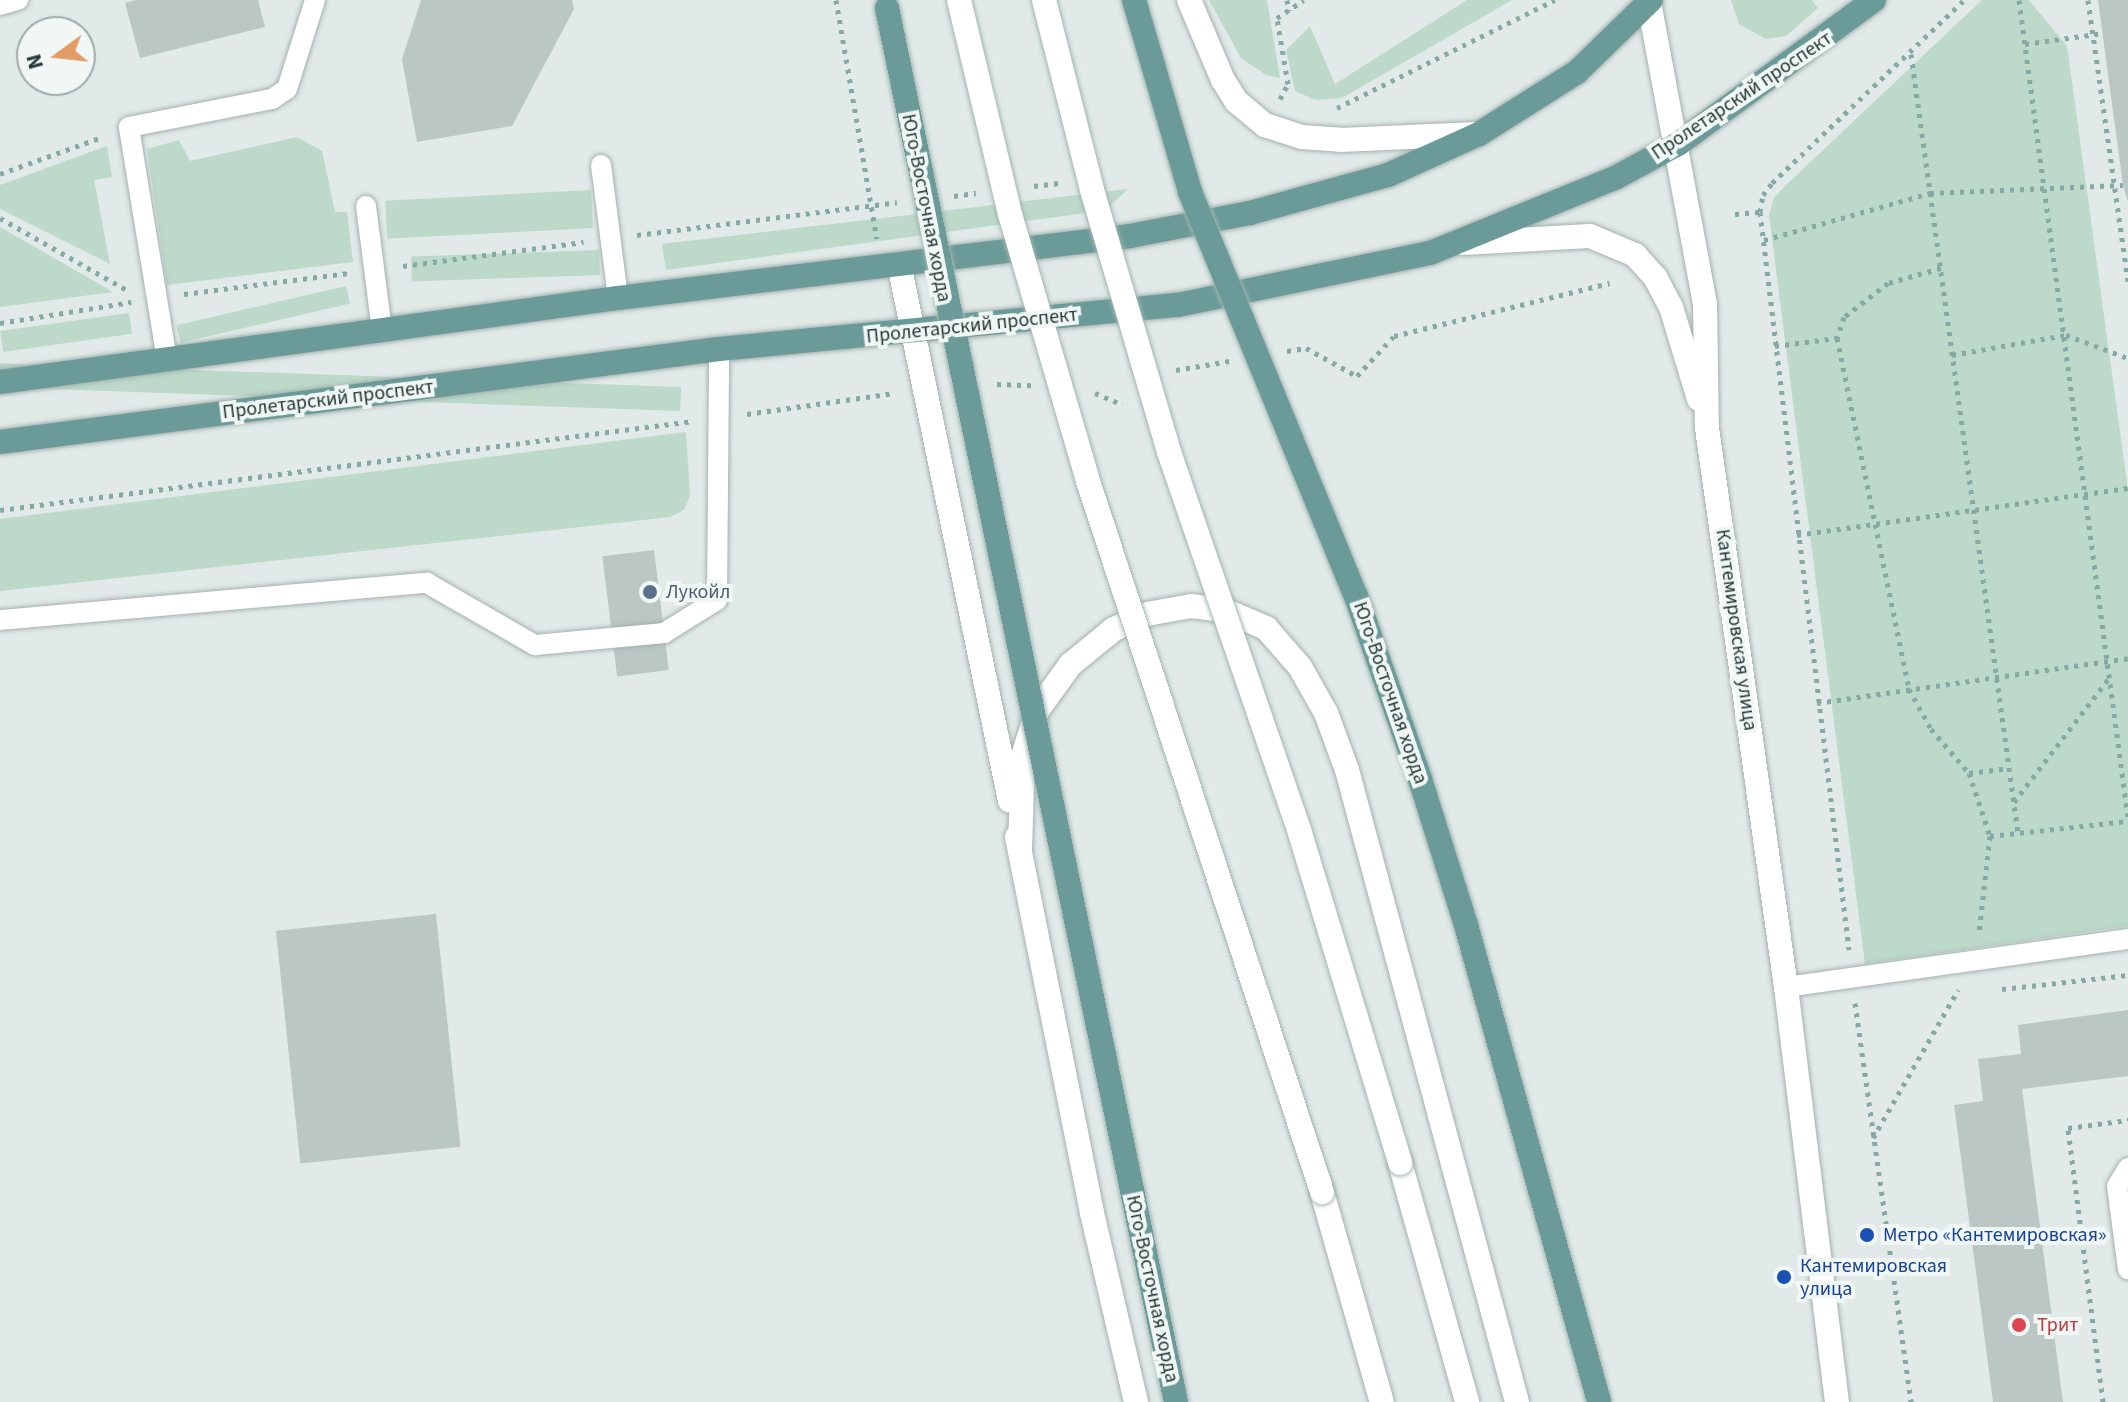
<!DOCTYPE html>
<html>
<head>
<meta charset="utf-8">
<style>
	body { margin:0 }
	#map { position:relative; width:2128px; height:1402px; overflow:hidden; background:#e1eae8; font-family:"Source Sans 3",sans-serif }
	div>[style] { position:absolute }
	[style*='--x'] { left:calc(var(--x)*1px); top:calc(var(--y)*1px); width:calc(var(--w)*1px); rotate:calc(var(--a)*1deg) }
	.green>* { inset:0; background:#bcd9c9; transform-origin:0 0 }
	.building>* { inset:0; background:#bac7c4; transform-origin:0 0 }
	.path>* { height:5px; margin-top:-2.5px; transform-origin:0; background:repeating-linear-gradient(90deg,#85aaa6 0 4px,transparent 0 10px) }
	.roads { filter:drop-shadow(0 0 2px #a4b1af) drop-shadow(0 0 2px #a4b1af) }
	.lane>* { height:20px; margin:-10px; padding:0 10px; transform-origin:10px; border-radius:10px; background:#fff }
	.secondary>* { height:24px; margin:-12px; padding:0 12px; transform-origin:12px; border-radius:12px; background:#fff }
	.primary>* { height:24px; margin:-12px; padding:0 12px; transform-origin:12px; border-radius:12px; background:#6a9b98 }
	.bridges { filter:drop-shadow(0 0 2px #a1b5b1) drop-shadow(0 0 2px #a1b5b1) }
	.secondary-bridge>* { height:24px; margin:-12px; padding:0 12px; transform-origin:12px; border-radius:12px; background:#fff }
	.primary-bridge>* { height:24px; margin:-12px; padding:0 12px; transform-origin:12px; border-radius:12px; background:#6a9b98 }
	.dots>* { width:22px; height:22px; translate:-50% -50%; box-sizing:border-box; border:4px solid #f1f7f5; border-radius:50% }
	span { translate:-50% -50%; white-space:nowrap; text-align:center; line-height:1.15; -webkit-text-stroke:8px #f1f7f5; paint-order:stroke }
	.street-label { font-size:20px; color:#233937 }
	.service-label { font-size:20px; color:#4e5e75 }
	.left { translate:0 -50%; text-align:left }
	.transit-label { font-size:20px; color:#164399 }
	.health-label { font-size:20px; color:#be3a42 }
	.north { position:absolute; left:16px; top:16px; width:80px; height:80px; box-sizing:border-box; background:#f1f7f5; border:2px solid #9faba9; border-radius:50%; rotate:255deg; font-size:22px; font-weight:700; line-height:32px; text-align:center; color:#233937 }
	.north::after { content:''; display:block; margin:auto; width:28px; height:36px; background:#e39c66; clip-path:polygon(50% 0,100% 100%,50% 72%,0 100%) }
</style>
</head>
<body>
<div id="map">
	<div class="green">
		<i style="clip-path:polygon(1209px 0,1267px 0,1280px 78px,1266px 75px,1241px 58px)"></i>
		<i style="clip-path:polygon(1467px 0,1512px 0,1342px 98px,1316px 100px,1295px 91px,1286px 50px,1310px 26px,1335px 84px)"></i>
		<i style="clip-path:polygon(1731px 0,1812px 0,1818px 8px,1786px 36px,1766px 39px,1739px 24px)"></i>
		<i style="clip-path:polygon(1982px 0,2029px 0,2067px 46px,2128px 490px,2128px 926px,1865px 964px,1769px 215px,1774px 198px,1785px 186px)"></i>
		<i style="clip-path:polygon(297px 137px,322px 151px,335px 212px,347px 212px,353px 262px,167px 285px,147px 149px,179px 140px,190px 161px)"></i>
		<i style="clip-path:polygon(107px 146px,112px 177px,94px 180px,110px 264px,0 209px,0 185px)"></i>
		<i style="clip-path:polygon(1128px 189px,1109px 207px,1086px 213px,666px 270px,662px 244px)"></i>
		<i style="left:591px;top:190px;width:38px;height:206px;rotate:87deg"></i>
		<i style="clip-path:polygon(0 227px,113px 292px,0 307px)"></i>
		<i style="left:599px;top:250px;width:25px;height:188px;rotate:88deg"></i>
		<i style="left:346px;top:286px;width:18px;height:174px;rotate:77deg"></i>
		<i style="left:129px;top:313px;width:21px;height:130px;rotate:82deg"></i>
		<i style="left:681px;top:387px;width:24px;height:687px;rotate:92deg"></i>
		<i style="clip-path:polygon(686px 432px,690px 496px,684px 510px,670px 517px,0 591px,0 519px)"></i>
	</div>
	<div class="building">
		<i style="clip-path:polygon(136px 0,258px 0,265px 27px,140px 58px,125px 3px)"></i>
		<i style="clip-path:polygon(421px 0,572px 0,574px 9px,512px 126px,417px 142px,402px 59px)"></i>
		<i style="clip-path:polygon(2098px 0,2128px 0,2128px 202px,2123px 185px)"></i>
		<i style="left:654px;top:550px;width:121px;height:52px;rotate:83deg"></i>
		<i style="left:436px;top:914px;width:234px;height:161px;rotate:84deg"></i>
		<i style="clip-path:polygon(2128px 1010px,2128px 1076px,2022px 1089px,2063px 1402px,1993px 1402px,1954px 1105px,1983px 1101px,1978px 1059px,2021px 1054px,2018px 1025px)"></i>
	</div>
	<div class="path">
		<i style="--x:836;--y:0;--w:242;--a:80.3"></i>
		<i style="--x:1287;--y:0;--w:11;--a:80"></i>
		<i style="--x:2019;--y:0;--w:825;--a:82.41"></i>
		<i style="--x:2088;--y:0;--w:285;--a:81.9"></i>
		<i style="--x:2025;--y:44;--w:79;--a:-8"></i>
		<i style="--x:1911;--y:54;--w:786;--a:82.18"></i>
		<i style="--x:1280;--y:99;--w:17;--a:-62"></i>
		<i style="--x:1288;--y:84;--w:67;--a:-99.5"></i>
		<i style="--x:1277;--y:18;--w:32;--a:-34"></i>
		<i style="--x:1337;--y:108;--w:243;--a:-26.4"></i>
		<i style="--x:0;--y:174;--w:109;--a:-19.9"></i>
		<i style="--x:1034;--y:186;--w:25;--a:-7"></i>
		<i style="--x:954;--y:196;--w:22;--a:-8"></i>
		<i style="--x:1760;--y:212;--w:743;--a:83.12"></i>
		<i style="--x:1735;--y:214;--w:25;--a:-5"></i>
		<i style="--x:1760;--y:212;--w:17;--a:-80"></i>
		<i style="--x:1763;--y:195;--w:15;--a:-53"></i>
		<i style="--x:1772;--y:183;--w:265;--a:-43.6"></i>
		<i style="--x:0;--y:218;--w:146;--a:29.6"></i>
		<i style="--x:637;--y:235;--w:262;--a:-7.2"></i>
		<i style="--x:1764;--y:240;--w:173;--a:-15.8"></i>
		<i style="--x:1930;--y:193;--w:193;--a:-2.4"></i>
		<i style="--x:403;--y:266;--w:182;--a:-7.6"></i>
		<i style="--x:1941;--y:268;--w:55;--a:164.2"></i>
		<i style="--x:1888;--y:283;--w:56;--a:142.3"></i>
		<i style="--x:1844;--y:317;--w:22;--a:108"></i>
		<i style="--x:1837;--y:338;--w:358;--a:78.4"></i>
		<i style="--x:1909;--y:689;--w:46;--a:61.2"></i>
		<i style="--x:1931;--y:729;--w:58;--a:49.2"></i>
		<i style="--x:1969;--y:773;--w:39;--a:-7"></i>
		<i style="--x:184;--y:294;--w:166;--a:-7.3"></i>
		<i style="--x:0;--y:323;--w:133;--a:-9.1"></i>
		<i style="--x:1775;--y:346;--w:63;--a:-7.4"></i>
		<i style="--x:1287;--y:351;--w:19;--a:-9"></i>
		<i style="--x:1306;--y:348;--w:58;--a:28.8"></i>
		<i style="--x:1357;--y:376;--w:54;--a:-47.2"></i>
		<i style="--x:1394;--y:336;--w:222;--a:-13.8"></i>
		<i style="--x:1952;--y:355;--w:116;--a:-10"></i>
		<i style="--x:2066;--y:335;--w:66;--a:20.4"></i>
		<i style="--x:1176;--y:370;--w:54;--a:-9.6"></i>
		<i style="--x:997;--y:384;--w:34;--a:2"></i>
		<i style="--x:1095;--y:393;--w:30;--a:23"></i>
		<i style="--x:747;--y:414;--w:149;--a:-8.1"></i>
		<i style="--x:0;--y:510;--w:699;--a:-7.32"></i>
		<i style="--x:1797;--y:535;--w:334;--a:-8.1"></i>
		<i style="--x:1817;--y:703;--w:314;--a:-8.2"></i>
		<i style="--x:1969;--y:773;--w:66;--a:71.6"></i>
		<i style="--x:1990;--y:836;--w:98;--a:96.5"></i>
		<i style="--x:2014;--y:802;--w:156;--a:-52.5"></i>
		<i style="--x:1990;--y:836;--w:139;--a:-6.2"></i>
		<i style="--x:2002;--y:989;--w:127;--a:-6.3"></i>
		<i style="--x:1855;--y:1003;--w:403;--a:82"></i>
		<i style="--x:1873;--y:1138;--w:171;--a:-60.1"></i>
		<i style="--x:2103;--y:1402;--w:276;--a:-97.3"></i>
		<i style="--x:2068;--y:1128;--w:61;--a:-7.6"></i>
	</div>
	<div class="roads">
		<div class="lane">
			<i style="--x:0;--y:5;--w:19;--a:-16"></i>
			<i style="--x:601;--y:165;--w:134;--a:82.7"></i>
			<i style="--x:366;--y:206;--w:126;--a:82.7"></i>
			<i style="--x:167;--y:360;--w:236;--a:-99.3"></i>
			<i style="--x:129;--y:127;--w:146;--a:-11.1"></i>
			<i style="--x:272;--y:99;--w:18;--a:-34"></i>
			<i style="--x:287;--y:89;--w:93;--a:-72.5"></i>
			<i style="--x:0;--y:620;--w:429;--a:-5"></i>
			<i style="--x:427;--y:583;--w:125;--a:29.9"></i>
			<i style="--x:535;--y:645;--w:130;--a:-5.3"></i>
			<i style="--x:664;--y:633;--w:62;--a:-31.9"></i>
			<i style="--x:717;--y:600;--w:251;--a:-89.5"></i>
			<i style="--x:1786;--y:987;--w:345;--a:-8"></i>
			<i style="--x:2128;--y:1168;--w:21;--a:121"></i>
			<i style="--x:2117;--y:1186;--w:84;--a:82.5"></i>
		</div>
		<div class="secondary">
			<i style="--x:1189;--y:0;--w:87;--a:67"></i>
			<i style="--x:1223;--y:80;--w:25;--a:58"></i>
			<i style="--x:1236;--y:101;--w:38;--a:40"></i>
			<i style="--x:1265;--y:125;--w:39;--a:18"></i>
			<i style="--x:1302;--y:137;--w:39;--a:4"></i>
			<i style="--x:1341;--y:140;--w:135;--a:-2.5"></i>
			<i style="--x:1649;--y:2;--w:307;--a:79.5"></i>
			<i style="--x:1705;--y:304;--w:124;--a:89.1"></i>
			<i style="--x:1707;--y:428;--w:565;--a:81.96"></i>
			<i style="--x:1786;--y:987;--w:418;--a:83"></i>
			<i style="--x:1463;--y:243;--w:127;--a:-3.2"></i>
			<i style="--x:1590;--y:236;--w:49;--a:22.9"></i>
			<i style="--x:1635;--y:255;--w:30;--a:48"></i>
			<i style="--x:1655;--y:277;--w:34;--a:62"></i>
			<i style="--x:1671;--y:307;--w:96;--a:73.1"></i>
			<i style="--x:899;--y:264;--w:548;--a:78.32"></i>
			<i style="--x:1017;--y:837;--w:383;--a:78.7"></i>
			<i style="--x:1092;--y:1213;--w:194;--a:76.9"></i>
			<i style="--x:1020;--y:849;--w:93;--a:-88.2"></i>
			<i style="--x:1023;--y:756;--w:47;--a:-72.7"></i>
			<i style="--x:1037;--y:711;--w:57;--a:-54.3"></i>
			<i style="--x:1070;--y:665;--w:57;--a:-39.3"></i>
			<i style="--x:1114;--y:629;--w:36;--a:-24"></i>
			<i style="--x:1147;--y:614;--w:45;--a:-10.3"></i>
			<i style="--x:1191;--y:606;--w:33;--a:7"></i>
			<i style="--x:1224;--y:610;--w:46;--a:23.2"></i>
			<i style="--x:1266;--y:628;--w:52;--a:48.9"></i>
			<i style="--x:1300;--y:667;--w:53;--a:60.5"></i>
			<i style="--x:1326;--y:713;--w:61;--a:69.8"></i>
			<i style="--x:1347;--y:770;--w:654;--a:74.94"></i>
			<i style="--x:1400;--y:1163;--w:248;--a:74.3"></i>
			<i style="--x:1322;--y:1192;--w:218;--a:74.1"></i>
		</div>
		<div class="primary">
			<i style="--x:0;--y:382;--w:624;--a:-7.74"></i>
			<i style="--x:618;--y:298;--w:516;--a:-6.9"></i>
			<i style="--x:1130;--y:236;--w:122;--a:-10.9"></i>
			<i style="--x:1250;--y:213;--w:143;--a:-15.4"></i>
			<i style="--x:1388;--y:175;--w:100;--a:-24.3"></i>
			<i style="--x:1479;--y:134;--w:116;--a:-32.3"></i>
			<i style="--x:1577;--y:72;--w:103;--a:-44.2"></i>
			<i style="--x:0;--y:442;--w:725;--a:-7.37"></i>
			<i style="--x:719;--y:349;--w:461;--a:-5.5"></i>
			<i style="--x:1178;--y:305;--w:257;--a:-11.7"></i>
			<i style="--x:1430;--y:253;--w:200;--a:-22.1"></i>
			<i style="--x:1615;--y:178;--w:72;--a:-28.4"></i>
			<i style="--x:1678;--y:144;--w:243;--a:-36.3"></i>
		</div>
	</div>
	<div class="bridges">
		<div class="secondary-bridge">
			<i style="--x:959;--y:0;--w:220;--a:76.6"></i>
			<i style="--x:1010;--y:214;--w:275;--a:73.7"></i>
			<i style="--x:1087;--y:478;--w:752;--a:71.78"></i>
			<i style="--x:1044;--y:0;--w:196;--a:75.8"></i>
			<i style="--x:1092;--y:190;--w:273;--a:73.6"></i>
			<i style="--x:1169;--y:452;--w:403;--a:71"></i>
			<i style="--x:1300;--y:833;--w:345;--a:73.1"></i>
		</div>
		<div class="primary-bridge">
			<i style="--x:1134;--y:0;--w:200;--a:73.7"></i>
			<i style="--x:1190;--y:192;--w:437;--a:67.7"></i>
			<i style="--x:1356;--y:596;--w:194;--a:70.7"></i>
			<i style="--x:1420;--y:779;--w:153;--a:72.5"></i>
			<i style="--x:1466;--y:925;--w:495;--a:74.4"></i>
			<i style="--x:887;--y:8;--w:1424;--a:78.29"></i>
		</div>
	</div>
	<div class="dots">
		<i style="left:650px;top:592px;background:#5c6f8a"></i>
		<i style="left:1867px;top:1235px;background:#1a4fb4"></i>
		<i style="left:1784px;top:1277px;background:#1a4fb4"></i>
		<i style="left:2019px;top:1325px;background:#e0444e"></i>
	</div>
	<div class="street-label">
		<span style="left:1742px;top:96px;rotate:-34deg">Пролетарский проспект</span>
		<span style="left:926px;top:208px;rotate:79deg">Юго-Восточная хорда</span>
		<span style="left:972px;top:326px;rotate:-6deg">Пролетарский проспект</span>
		<span style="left:328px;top:400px;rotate:-7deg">Пролетарский проспект</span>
		<span style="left:1736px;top:630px;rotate:82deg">Кантемировская улица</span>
		<span style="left:1390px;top:693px;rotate:71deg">Юго-Восточная хорда</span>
		<span style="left:1152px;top:1289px;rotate:78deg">Юго-Восточная хорда</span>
	</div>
	<div class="service-label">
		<span class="left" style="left:666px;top:592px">Лукойл</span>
	</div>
	<div class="transit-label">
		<span class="left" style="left:1883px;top:1235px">Метро «Кантемировская»</span>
		<span class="left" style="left:1800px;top:1278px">Кантемировская<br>улица</span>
	</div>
	<div class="health-label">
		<span class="left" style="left:2037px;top:1325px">Трит</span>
	</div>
	<div class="north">N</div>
</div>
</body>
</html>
